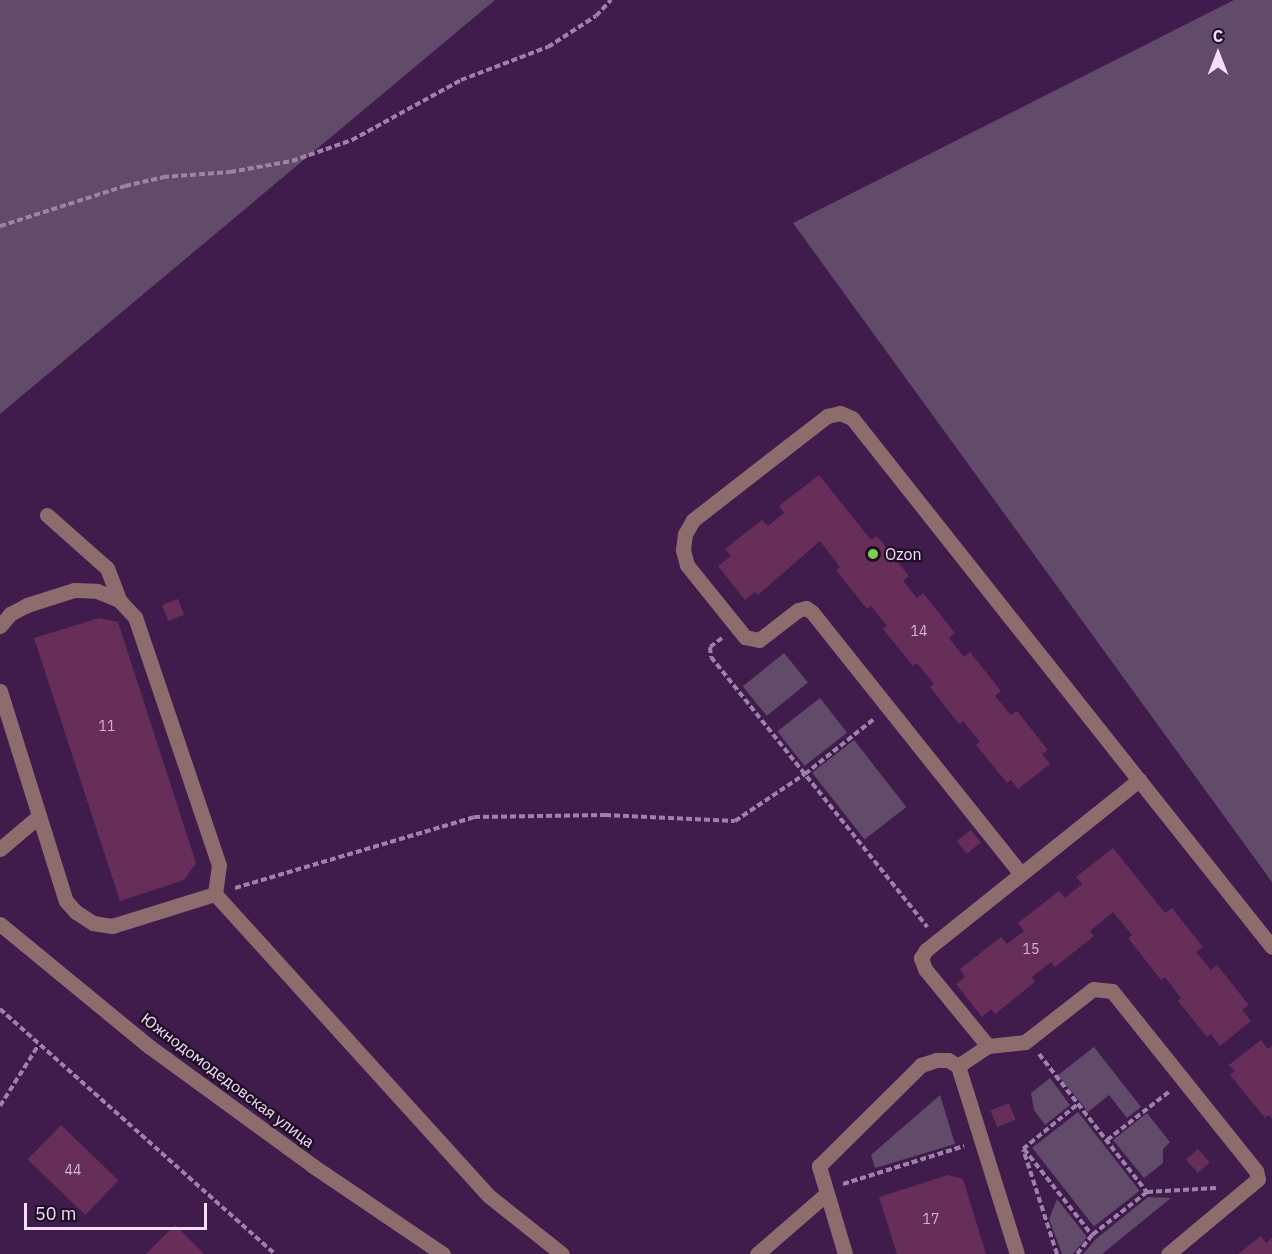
<!DOCTYPE html>
<html>
<head>
<meta charset="utf-8">
<style>
	body { margin:0 }
	#map { position:relative; width:1272px; height:1254px; overflow:hidden; background:#401c4d; font-family:"IBM Plex Sans",sans-serif }
	div>[style] { position:absolute }
	[style*='--x'] { left:calc(var(--x)*1px); top:calc(var(--y)*1px); width:calc(var(--w)*1px); rotate:calc(var(--a)*1deg) }
	.green>* { inset:0; background:#624a6b; transform-origin:0 0 }
	.building>* { inset:0; background:#672e5a; transform-origin:0 0 }
	.path>* { height:4px; margin-top:-2px; transform-origin:0; background:repeating-linear-gradient(90deg,#9f82a9 0 6px,transparent 0 9px) }
	.minor>* { height:15px; margin:-7.5px; padding:0 7.5px; transform-origin:7.5px; border-radius:7.5px; background:#8c6c6d }
	.dots>* { width:16px; height:16px; translate:-50% -50%; box-sizing:border-box; border:3px solid #1f0f24; border-radius:50% }
	span { translate:-50% -50%; white-space:nowrap; text-align:center; line-height:1.15; -webkit-text-stroke:4.5px #1f0f24; paint-order:stroke }
	.number-label { font-size:14px; color:#d1b2d4 }
	.number-label span { -webkit-text-stroke-width:0 }
	.poi-label { font-size:16px; color:#f4defc }
	.left { translate:0 -50%; text-align:left }
	.street-label { font-size:16px; color:#f4defc }
	.north { position:absolute; left:1188px; top:24px; width:60px; height:60px; -webkit-text-stroke:4px #1f0f24; paint-order:stroke; rotate:0deg; font-size:16px; font-weight:700; line-height:24px; text-align:center; color:#f4defc }
	.north::after { content:''; display:block; margin:auto; width:21px; height:27px; background:#f4defc; clip-path:polygon(50% 0,100% 100%,50% 72%,0 100%) }
	.scale { position:absolute; left:24px; top:1203px; width:183px; height:27px; box-sizing:border-box; border:3px solid #f4defc; border-top:0; padding-left:8px; font-size:18px; line-height:21px; white-space:nowrap; color:#f4defc; -webkit-text-stroke:4px #1f0f24; paint-order:stroke }
</style>
</head>
<body>
<div id="map">
	<div class="green">
		<i style="clip-path:polygon(0 0,495px 0,0 414px)"></i>
		<i style="clip-path:polygon(1234px 0,1272px 0,1272px 882px,793px 223px)"></i>
		<i style="left:784px;top:653px;width:38px;height:53px;rotate:51deg"></i>
		<i style="left:820px;top:698px;width:44px;height:54px;rotate:52deg"></i>
		<i style="left:854px;top:740px;width:85px;height:53px;rotate:52deg"></i>
		<i style="clip-path:polygon(1094px 1047px,1141px 1107px,1127px 1118px,1109px 1095px,1088px 1112px,1058px 1075px)"></i>
		<i style="clip-path:polygon(1050px 1078px,1070px 1105px,1045px 1125px,1034px 1110px,1031px 1093px)"></i>
		<i style="clip-path:polygon(940px 1095px,955px 1144px,875px 1168px,871px 1155px)"></i>
		<i style="left:1078px;top:1112px;width:100px;height:58px;rotate:52deg"></i>
		<i style="clip-path:polygon(1147px 1113px,1170px 1142px,1163px 1149px,1163px 1163px,1144px 1178px,1113px 1140px)"></i>
		<i style="clip-path:polygon(1148px 1197px,1171px 1198px,1102px 1254px,1083px 1254px,1096px 1239px)"></i>
		<i style="clip-path:polygon(1057px 1199px,1087px 1237px,1073px 1254px,1062px 1254px,1049px 1219px)"></i>
	</div>
	<div class="building">
		<i style="clip-path:polygon(819px 475px,871px 540px,877px 536px,909px 576px,903px 581px,917px 598px,923px 593px,955px 633px,949px 638px,964px 657px,970px 652px,1001px 691px,995px 696px,1011px 715px,1017px 711px,1048px 750px,1042px 754px,1050px 764px,1018px 789px,1011px 780px,1007px 783px,976px 745px,980px 742px,963px 721px,959px 724px,930px 687px,934px 684px,917px 663px,913px 666px,883px 629px,887px 626px,871px 606px,867px 609px,836px 570px,840px 567px,820px 541px,758px 595px,755px 592px,745px 600px,718px 566px,731px 556px,725px 549px,762px 520px,768px 526px,784px 513px,779px 506px)"></i>
		<i style="left:178px;top:599px;width:17px;height:17px;rotate:69deg"></i>
		<i style="clip-path:polygon(99px 618px,118px 622px,196px 863px,184px 880px,120px 901px,34px 638px)"></i>
		<i style="left:971px;top:830px;width:16px;height:18px;rotate:52deg"></i>
		<i style="clip-path:polygon(1113px 848px,1165px 913px,1172px 908px,1187px 927px,1203px 947px,1196px 952px,1211px 970px,1217px 965px,1249px 1005px,1242px 1010px,1251px 1021px,1220px 1046px,1211px 1034px,1207px 1037px,1178px 1001px,1181px 998px,1165px 977px,1161px 980px,1128px 938px,1132px 935px,1113px 912px,1090px 931px,1094px 936px,1055px 967px,1051px 962px,1032px 977px,1035px 982px,995px 1014px,991px 1009px,982px 1017px,956px 984px,965px 977px,960px 969px,1001px 937px,1007px 944px,1024px 931px,1018px 923px,1059px 891px,1065px 898px,1082px 884px,1076px 877px)"></i>
		<i style="clip-path:polygon(1261px 1040px,1268px 1049px,1272px 1046px,1272px 1119px,1269px 1115px,1265px 1118px,1230px 1075px,1235px 1071px,1229px 1065px)"></i>
		<i style="left:1009px;top:1103px;width:18px;height:20px;rotate:68deg"></i>
		<i style="left:61px;top:1125px;width:80px;height:48px;rotate:44deg"></i>
		<i style="left:1198px;top:1149px;width:18px;height:16px;rotate:49deg"></i>
		<i style="clip-path:polygon(948px 1175px,963px 1179px,986px 1254px,897px 1254px,879px 1197px)"></i>
		<i style="clip-path:polygon(175px 1225px,204px 1254px,146px 1254px)"></i>
		<i style="clip-path:polygon(1261px 1236px,1266px 1243px,1272px 1238px,1272px 1254px,1238px 1254px)"></i>
	</div>
	<div class="path">
		<i style="--x:0;--y:226;--w:131;--a:-17.7"></i>
		<i style="--x:125;--y:186;--w:39;--a:-13"></i>
		<i style="--x:163;--y:177;--w:67;--a:-4.3"></i>
		<i style="--x:230;--y:172;--w:63;--a:-10.1"></i>
		<i style="--x:292;--y:161;--w:64;--a:-19.3"></i>
		<i style="--x:352;--y:140;--w:124;--a:-28.8"></i>
		<i style="--x:461;--y:80;--w:93;--a:-20.8"></i>
		<i style="--x:548;--y:47;--w:57;--a:-32.9"></i>
		<i style="--x:596;--y:16;--w:22;--a:-47"></i>
		<i style="--x:722;--y:638;--w:15;--a:143"></i>
		<i style="--x:710;--y:647;--w:10;--a:84"></i>
		<i style="--x:711;--y:657;--w:346;--a:51.3"></i>
		<i style="--x:235;--y:888;--w:249;--a:-16.5"></i>
		<i style="--x:474;--y:817;--w:131;--a:-0.9"></i>
		<i style="--x:605;--y:815;--w:130;--a:2.6"></i>
		<i style="--x:735;--y:821;--w:84;--a:-33.9"></i>
		<i style="--x:805;--y:774;--w:88;--a:-38.6"></i>
		<i style="--x:0;--y:1009;--w:368;--a:41.7"></i>
		<i style="--x:1039;--y:1054;--w:175;--a:52"></i>
		<i style="--x:1147;--y:1192;--w:70;--a:142"></i>
		<i style="--x:1092;--y:1235;--w:24;--a:128"></i>
		<i style="--x:0;--y:1106;--w:71;--a:-57.7"></i>
		<i style="--x:1107;--y:1140;--w:80;--a:-37.9"></i>
		<i style="--x:1024;--y:1149;--w:110;--a:51.7"></i>
		<i style="--x:843;--y:1184;--w:127;--a:-17.4"></i>
		<i style="--x:1147;--y:1192;--w:69;--a:-3.3"></i>
		<i style="--x:1057;--y:1254;--w:110;--a:-107.9"></i>
		<i style="--x:1023;--y:1149;--w:71;--a:-39.3"></i>
	</div>
	<div class="minor">
		<i style="--x:47;--y:515;--w:80;--a:41.5"></i>
		<i style="--x:107;--y:568;--w:34;--a:69"></i>
		<i style="--x:0;--y:626;--w:16;--a:-50"></i>
		<i style="--x:10;--y:614;--w:19;--a:-28"></i>
		<i style="--x:27;--y:605;--w:49;--a:-17.7"></i>
		<i style="--x:74;--y:590;--w:23;--a:2"></i>
		<i style="--x:97;--y:591;--w:24;--a:22"></i>
		<i style="--x:119;--y:600;--w:23;--a:47"></i>
		<i style="--x:135;--y:617;--w:262;--a:71.3"></i>
		<i style="--x:219;--y:865;--w:29;--a:98"></i>
		<i style="--x:0;--y:691;--w:220;--a:72.6"></i>
		<i style="--x:66;--y:901;--w:15;--a:48"></i>
		<i style="--x:76;--y:912;--w:20;--a:33"></i>
		<i style="--x:93;--y:923;--w:19;--a:9"></i>
		<i style="--x:112;--y:926;--w:108;--a:-17.3"></i>
		<i style="--x:0;--y:849;--w:51;--a:-40.2"></i>
		<i style="--x:1021;--y:874;--w:335;--a:-128.6"></i>
		<i style="--x:812;--y:612;--w:7;--a:-146"></i>
		<i style="--x:806;--y:608;--w:8;--a:166"></i>
		<i style="--x:798;--y:610;--w:49;--a:142.4"></i>
		<i style="--x:759;--y:640;--w:14;--a:-168"></i>
		<i style="--x:745;--y:637;--w:92;--a:-128.9"></i>
		<i style="--x:687;--y:565;--w:16;--a:-105"></i>
		<i style="--x:683;--y:550;--w:16;--a:-83"></i>
		<i style="--x:685;--y:534;--w:16;--a:-60"></i>
		<i style="--x:693;--y:520;--w:170;--a:-37.8"></i>
		<i style="--x:827;--y:416;--w:13;--a:-13"></i>
		<i style="--x:840;--y:413;--w:13;--a:23"></i>
		<i style="--x:852;--y:418;--w:462;--a:51.6"></i>
		<i style="--x:215;--y:894;--w:408;--a:47.8"></i>
		<i style="--x:489;--y:1196;--w:93;--a:38.5"></i>
		<i style="--x:0;--y:924;--w:194;--a:39.4"></i>
		<i style="--x:150;--y:1047;--w:202;--a:36.1"></i>
		<i style="--x:313;--y:1166;--w:157;--a:34.1"></i>
		<i style="--x:988;--y:1046;--w:99;--a:-129.3"></i>
		<i style="--x:925;--y:969;--w:12;--a:-110"></i>
		<i style="--x:921;--y:958;--w:9;--a:-58"></i>
		<i style="--x:926;--y:950;--w:273;--a:-38.6"></i>
		<i style="--x:1139;--y:780;--w:213;--a:51.5"></i>
		<i style="--x:958;--y:1066;--w:36;--a:-34"></i>
		<i style="--x:988;--y:1046;--w:37;--a:-6"></i>
		<i style="--x:1025;--y:1042;--w:86;--a:-37.9"></i>
		<i style="--x:1093;--y:989;--w:19;--a:6"></i>
		<i style="--x:1112;--y:991;--w:231;--a:51.3"></i>
		<i style="--x:1256;--y:1171;--w:8;--a:76"></i>
		<i style="--x:1258;--y:1179;--w:117;--a:140.2"></i>
		<i style="--x:757;--y:1254;--w:91;--a:-41"></i>
		<i style="--x:845;--y:1254;--w:92;--a:-106.5"></i>
		<i style="--x:819;--y:1166;--w:144;--a:-44.7"></i>
		<i style="--x:921;--y:1065;--w:16;--a:-18"></i>
		<i style="--x:936;--y:1060;--w:12;--a:0"></i>
		<i style="--x:948;--y:1060;--w:12;--a:31"></i>
		<i style="--x:958;--y:1066;--w:197;--a:72.6"></i>
	</div>
	<div class="dots">
		<i style="left:873px;top:554px;background:#7ed053"></i>
	</div>
	<div class="number-label">
		<span style="left:919px;top:631px">14</span>
		<span style="left:107px;top:726px">11</span>
		<span style="left:1031px;top:949px">15</span>
		<span style="left:73px;top:1170px">44</span>
		<span style="left:931px;top:1219px">17</span>
	</div>
	<div class="poi-label">
		<span class="left" style="left:885px;top:554px">Ozon</span>
	</div>
	<div class="street-label">
		<span style="left:228px;top:1080px;rotate:37deg">Южнодомодедовская улица</span>
	</div>
	<div class="north">С</div>
	<div class="scale">50 m</div>
</div>
</body>
</html>
